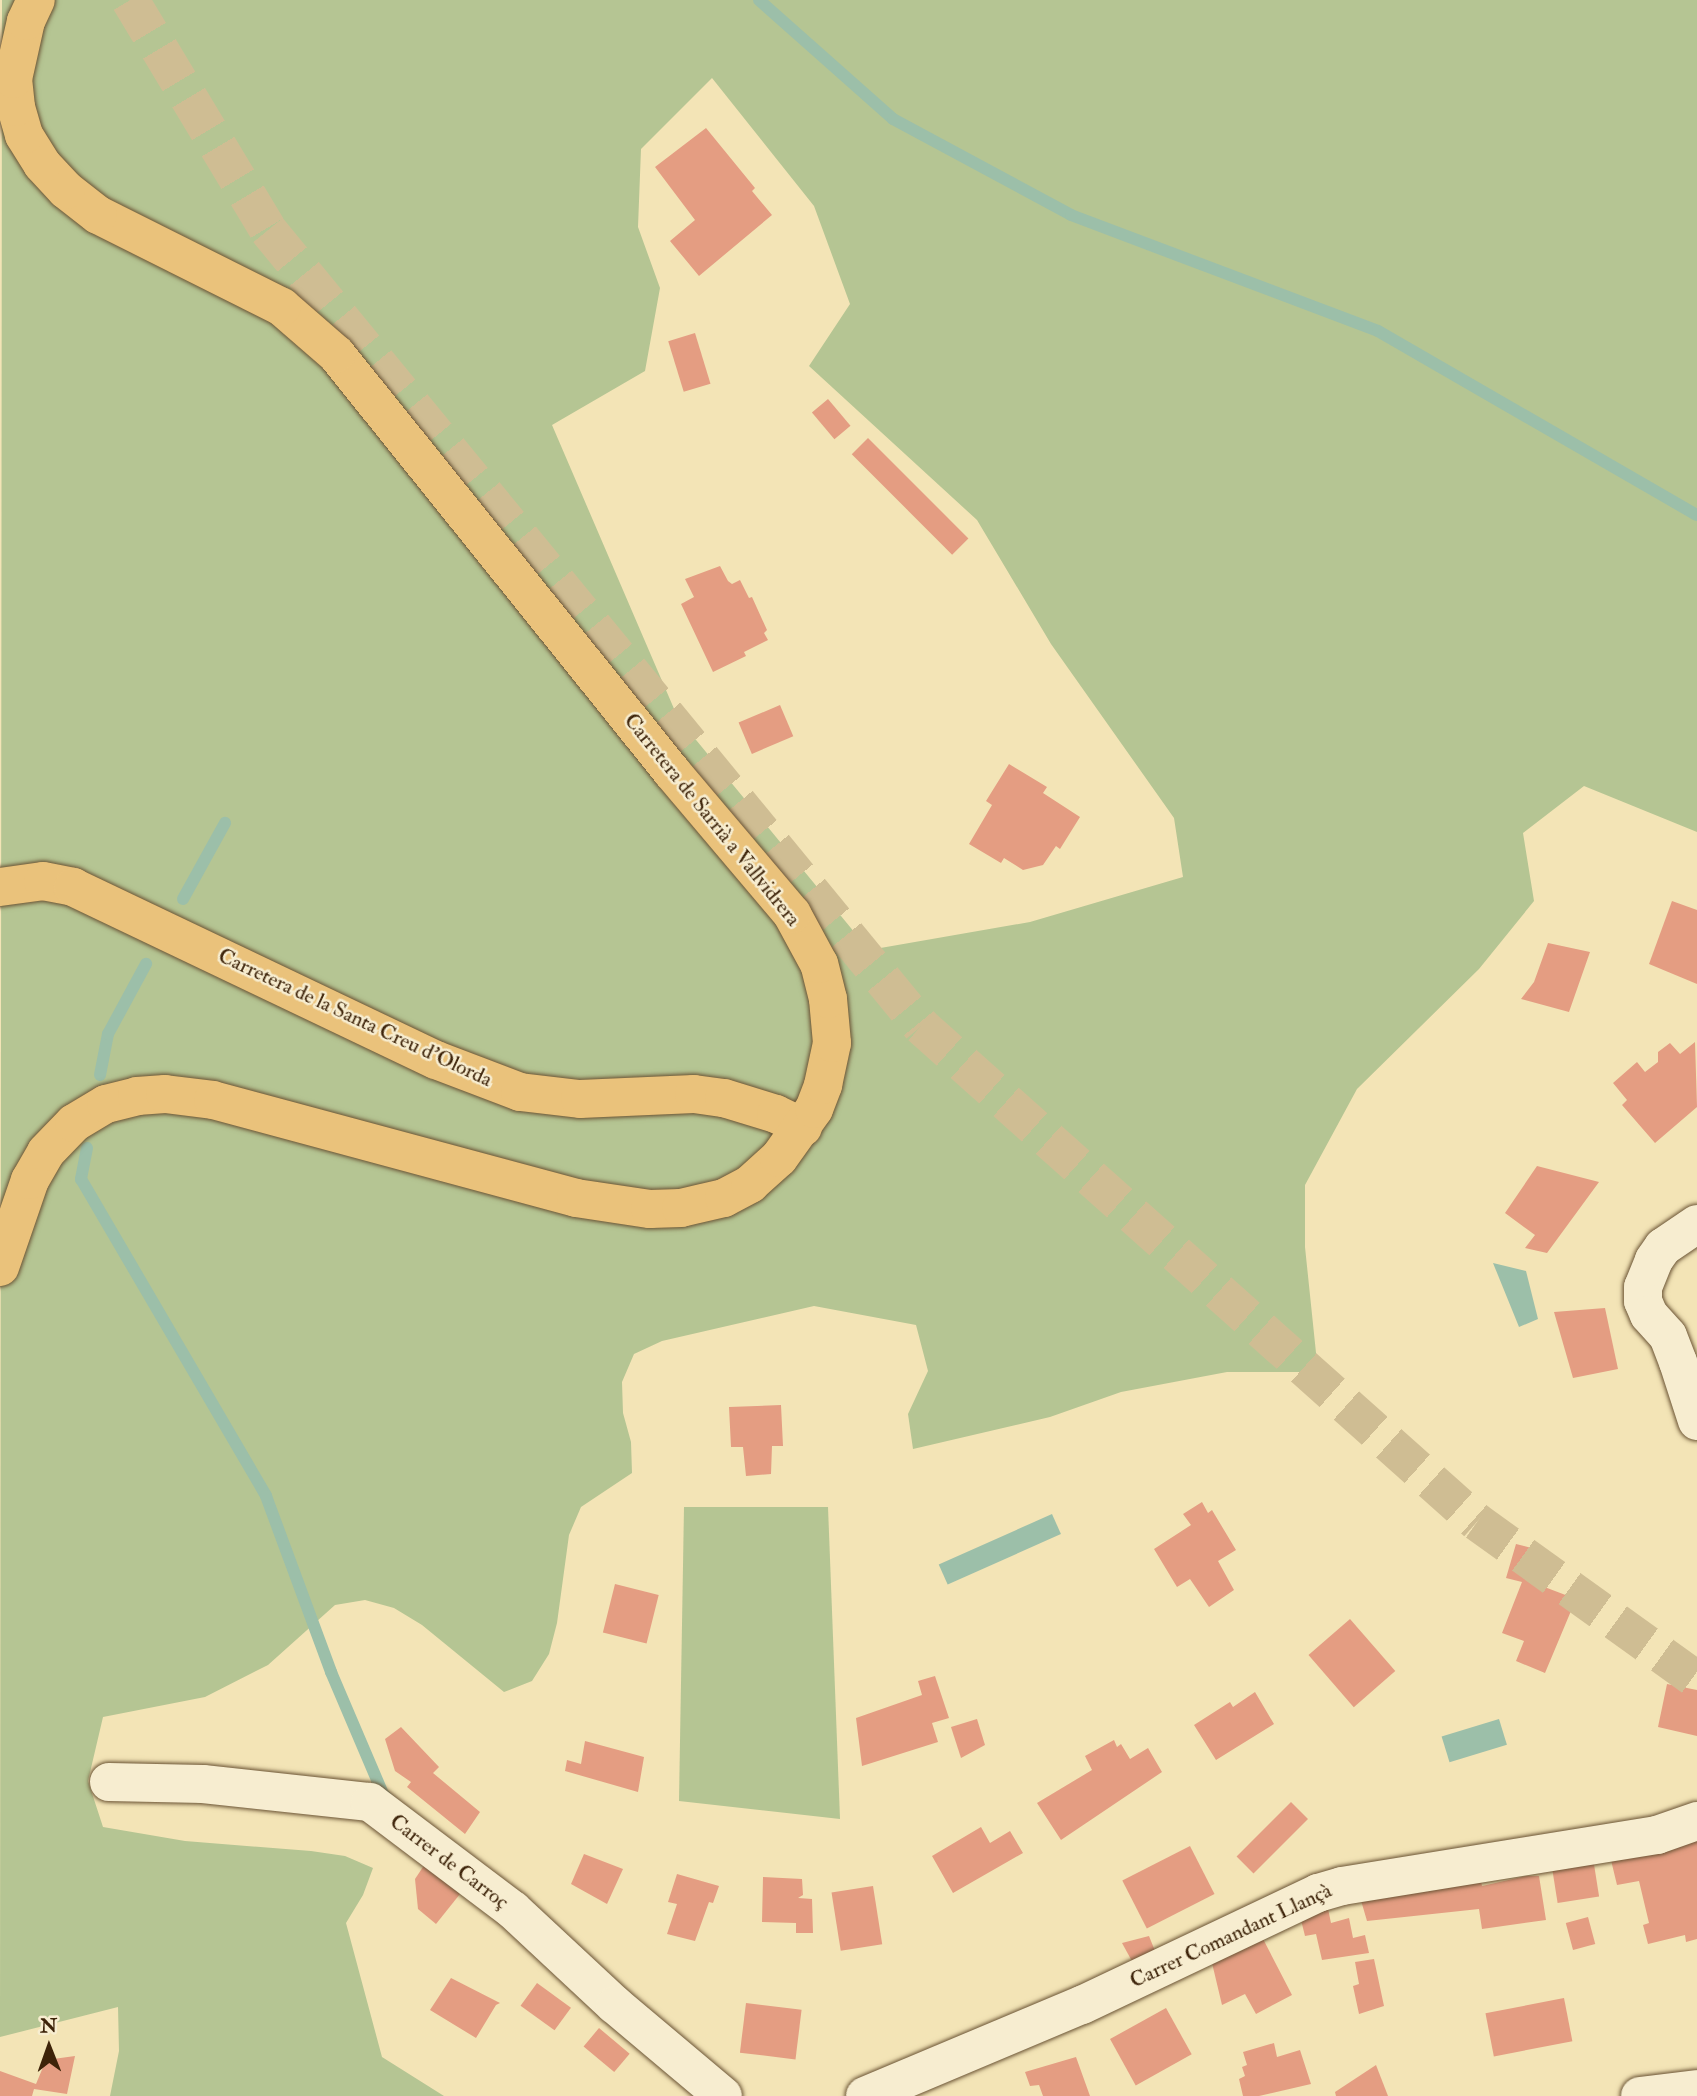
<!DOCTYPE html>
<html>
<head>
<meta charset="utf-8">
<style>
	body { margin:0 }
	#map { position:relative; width:1697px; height:2096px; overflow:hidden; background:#f3e4b6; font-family:"IM FELL Double Pica",serif }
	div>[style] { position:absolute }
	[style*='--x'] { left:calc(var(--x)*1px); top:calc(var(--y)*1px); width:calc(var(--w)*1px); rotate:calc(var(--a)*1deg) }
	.green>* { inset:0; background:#b5c593 }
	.water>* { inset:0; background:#9cbfa9; transform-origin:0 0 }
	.stream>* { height:12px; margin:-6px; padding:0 6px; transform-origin:6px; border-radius:6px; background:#9cbfa9 }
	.building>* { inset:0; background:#e49d82; transform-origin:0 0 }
	.highway-tunnel>* { height:38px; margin-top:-19px; transform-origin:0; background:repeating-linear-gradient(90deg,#cfbd93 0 38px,transparent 0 57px) }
	.roads { filter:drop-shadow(0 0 2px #6a5334) drop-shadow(0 0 2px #6a5334) }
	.minor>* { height:38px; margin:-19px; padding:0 19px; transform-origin:19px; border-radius:19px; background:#f7edd0 }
	.major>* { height:38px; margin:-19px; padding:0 19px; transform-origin:19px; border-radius:19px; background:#eac27b }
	span { translate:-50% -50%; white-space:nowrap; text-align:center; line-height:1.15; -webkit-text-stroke:5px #f7edd0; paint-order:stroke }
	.street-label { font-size:21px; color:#3d2309 }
	.north { position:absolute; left:14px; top:2012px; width:70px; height:70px; -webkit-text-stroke:5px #f7edd0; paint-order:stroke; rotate:359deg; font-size:19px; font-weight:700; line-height:28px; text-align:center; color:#3d2309 }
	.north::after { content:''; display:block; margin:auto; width:24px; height:32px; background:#3d2309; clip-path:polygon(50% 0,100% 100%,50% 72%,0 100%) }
</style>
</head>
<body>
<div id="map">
	<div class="green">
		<i style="clip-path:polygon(evenodd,2px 0,1697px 0,1697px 832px,1584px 786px,1523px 833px,1534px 901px,1479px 969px,1357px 1089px,1305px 1185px,1305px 1247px,1318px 1372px,1227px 1372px,1121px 1392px,1050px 1417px,913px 1449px,908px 1414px,928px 1371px,916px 1325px,814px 1306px,662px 1341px,634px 1354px,622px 1382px,623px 1413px,631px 1442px,632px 1473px,581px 1507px,569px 1535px,557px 1623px,549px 1654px,532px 1681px,504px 1692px,422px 1625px,394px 1608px,365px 1600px,335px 1605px,268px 1665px,205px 1697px,103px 1717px,88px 1781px,103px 1827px,185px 1841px,311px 1851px,345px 1856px,373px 1868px,363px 1895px,346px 1923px,382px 2057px,444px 2096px,110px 2096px,119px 2051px,118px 2007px,0 2037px,2px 0,712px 78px,814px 206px,850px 304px,809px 366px,977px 520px,1051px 644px,1174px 818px,1183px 877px,1030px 922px,869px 950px,678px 718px,552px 425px,645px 371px,660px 288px,638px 227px,641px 149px,712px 78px)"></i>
		<i style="clip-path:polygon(684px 1507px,828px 1507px,840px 1819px,679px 1801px)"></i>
	</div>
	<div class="water">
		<i style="clip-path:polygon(1493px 1263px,1526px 1271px,1538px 1319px,1519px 1327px)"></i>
		<i style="left:1052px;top:1514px;width:22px;height:124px;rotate:66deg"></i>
		<i style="left:1499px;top:1719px;width:27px;height:60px;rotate:73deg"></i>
	</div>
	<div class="stream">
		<i style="--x:759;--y:0;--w:179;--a:41.6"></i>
		<i style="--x:893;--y:119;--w:202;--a:28.3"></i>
		<i style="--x:1071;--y:215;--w:328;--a:20.7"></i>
		<i style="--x:1378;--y:331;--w:368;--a:30"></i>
		<i style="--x:183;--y:899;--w:87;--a:-61.1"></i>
		<i style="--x:100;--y:1075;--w:42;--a:-79"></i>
		<i style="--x:108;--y:1034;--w:80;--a:-61.5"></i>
		<i style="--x:87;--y:1148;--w:32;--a:101"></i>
		<i style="--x:81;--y:1179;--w:367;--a:59.7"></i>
		<i style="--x:266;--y:1496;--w:188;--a:69.7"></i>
		<i style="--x:331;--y:1672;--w:133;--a:66.9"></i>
		<i style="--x:383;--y:1794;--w:6;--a:45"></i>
	</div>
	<div class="building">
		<i style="clip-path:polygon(706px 128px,755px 188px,752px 191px,772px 215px,699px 276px,670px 241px,695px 220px,655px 167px)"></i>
		<i style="left:695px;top:333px;width:53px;height:28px;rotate:73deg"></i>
		<i style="left:828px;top:399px;width:35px;height:21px;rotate:50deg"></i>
		<i style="left:868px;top:438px;width:142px;height:23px;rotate:45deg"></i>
		<i style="clip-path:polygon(720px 566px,728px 581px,732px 584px,740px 580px,749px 598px,752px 597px,767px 630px,764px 633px,768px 640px,744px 652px,746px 656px,713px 672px,681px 604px,694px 597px,685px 579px)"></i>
		<i style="left:780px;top:705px;width:34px;height:45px;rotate:67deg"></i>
		<i style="clip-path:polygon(1009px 764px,1047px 787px,1043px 793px,1080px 817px,1060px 849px,1056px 846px,1043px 865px,1023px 870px,1004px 858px,1001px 863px,969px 844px,992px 805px,986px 801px)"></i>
		<i style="clip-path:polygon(1672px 901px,1697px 910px,1697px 984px,1649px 964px)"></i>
		<i style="clip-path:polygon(1548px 943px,1590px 952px,1569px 1012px,1521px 999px,1534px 982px)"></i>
		<i style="clip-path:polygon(1695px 1042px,1697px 1107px,1655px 1143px,1622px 1105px,1627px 1100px,1613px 1083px,1637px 1062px,1645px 1072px,1658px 1062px,1658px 1052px,1670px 1043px,1680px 1054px)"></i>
		<i style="clip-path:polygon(1537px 1166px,1599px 1182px,1547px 1253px,1525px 1248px,1535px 1235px,1505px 1213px)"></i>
		<i style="clip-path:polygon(1605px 1308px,1618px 1369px,1573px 1378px,1554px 1312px)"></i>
		<i style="clip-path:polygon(781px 1405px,783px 1446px,772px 1446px,771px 1474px,746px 1476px,743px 1447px,731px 1447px,729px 1407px)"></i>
		<i style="clip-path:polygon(1202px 1502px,1208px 1513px,1212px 1510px,1236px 1550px,1218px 1561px,1234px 1590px,1209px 1607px,1190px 1579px,1177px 1587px,1154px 1549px,1191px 1525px,1183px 1514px)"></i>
		<i style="clip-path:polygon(1516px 1544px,1543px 1551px,1534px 1583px,1576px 1599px,1545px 1673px,1516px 1661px,1524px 1641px,1502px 1633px,1522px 1582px,1506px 1578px)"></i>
		<i style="left:615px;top:1584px;width:45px;height:50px;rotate:14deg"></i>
		<i style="left:1350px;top:1619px;width:69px;height:55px;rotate:49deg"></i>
		<i style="clip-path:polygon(935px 1676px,949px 1718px,932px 1723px,938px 1742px,862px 1766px,856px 1718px,922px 1695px,918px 1681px)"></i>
		<i style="clip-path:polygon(1667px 1684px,1697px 1690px,1697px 1736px,1658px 1727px)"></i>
		<i style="clip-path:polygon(1255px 1692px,1274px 1724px,1216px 1760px,1194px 1725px,1230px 1702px,1233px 1707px)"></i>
		<i style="clip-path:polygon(977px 1719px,985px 1745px,961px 1758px,951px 1727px)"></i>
		<i style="clip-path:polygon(401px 1727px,439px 1767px,433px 1773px,480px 1812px,465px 1834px,407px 1787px,411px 1782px,395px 1771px,385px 1739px)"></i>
		<i style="clip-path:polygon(1114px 1740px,1117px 1747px,1121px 1744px,1130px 1759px,1148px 1748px,1162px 1772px,1061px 1840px,1037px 1803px,1092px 1770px,1085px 1756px)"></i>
		<i style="clip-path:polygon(585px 1741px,644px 1757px,638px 1792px,565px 1771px,567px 1760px,581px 1764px)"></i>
		<i style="left:1291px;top:1802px;width:24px;height:77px;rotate:45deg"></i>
		<i style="clip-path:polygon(981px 1827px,990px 1843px,1010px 1831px,1023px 1853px,953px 1893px,932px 1856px)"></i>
		<i style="clip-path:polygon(1697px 1834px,1697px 1939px,1686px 1942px,1685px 1935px,1648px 1944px,1643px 1925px,1649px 1923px,1639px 1881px,1617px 1885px,1610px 1856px)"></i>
		<i style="left:1190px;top:1846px;width:54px;height:76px;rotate:63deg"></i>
		<i style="clip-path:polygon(584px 1854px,623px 1869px,607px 1904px,571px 1884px)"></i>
		<i style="left:1593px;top:1858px;width:39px;height:42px;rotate:81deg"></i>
		<i style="clip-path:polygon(425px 1864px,460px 1894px,436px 1924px,418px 1909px,415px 1879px)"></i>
		<i style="clip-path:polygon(677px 1874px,719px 1886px,713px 1903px,709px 1902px,695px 1941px,667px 1934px,677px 1904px,668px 1902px)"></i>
		<i style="clip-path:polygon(1526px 1876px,1539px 1876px,1546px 1920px,1482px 1929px,1479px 1909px,1367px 1921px,1360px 1897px,1480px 1877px,1482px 1886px)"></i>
		<i style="clip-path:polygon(763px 1877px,802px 1879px,803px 1895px,798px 1898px,812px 1899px,813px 1933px,796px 1933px,796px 1923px,762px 1922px)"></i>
		<i style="left:873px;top:1886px;width:59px;height:42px;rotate:81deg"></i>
		<i style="clip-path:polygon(1327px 1904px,1331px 1923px,1349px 1918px,1353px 1938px,1365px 1935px,1369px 1953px,1322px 1960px,1316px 1934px,1305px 1936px,1300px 1916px)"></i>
		<i style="left:1588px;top:1917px;width:28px;height:23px;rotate:75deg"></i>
		<i style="clip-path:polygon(1261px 1935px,1292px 1995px,1256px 2014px,1245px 1994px,1222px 2005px,1212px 1963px)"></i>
		<i style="clip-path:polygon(1149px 1936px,1155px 1951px,1133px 1963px,1122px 1943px)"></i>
		<i style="clip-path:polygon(1374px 1959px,1384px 2006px,1359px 2014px,1353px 1986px,1359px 1984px,1355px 1962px)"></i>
		<i style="clip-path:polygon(451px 1978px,500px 2003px,496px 2005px,476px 2038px,430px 2010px)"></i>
		<i style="left:537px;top:1983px;width:42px;height:28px;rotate:36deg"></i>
		<i style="left:1564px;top:1998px;width:44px;height:80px;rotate:79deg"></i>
		<i style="left:746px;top:2003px;width:56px;height:50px;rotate:7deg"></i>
		<i style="left:1166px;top:2008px;width:53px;height:64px;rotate:61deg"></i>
		<i style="left:599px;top:2028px;width:40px;height:24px;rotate:40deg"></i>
		<i style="clip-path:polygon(1274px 2043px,1277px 2057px,1300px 2050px,1311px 2084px,1259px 2096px,1243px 2096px,1239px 2079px,1245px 2076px,1242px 2067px,1247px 2065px,1243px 2052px)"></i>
		<i style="clip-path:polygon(75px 2056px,67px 2094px,34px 2089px,32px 2096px,0 2096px,0 2071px,36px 2084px,46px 2060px)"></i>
		<i style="clip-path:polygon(1076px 2057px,1090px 2096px,1043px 2096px,1039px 2085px,1030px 2086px,1025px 2072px)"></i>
		<i style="clip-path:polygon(1376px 2065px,1388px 2096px,1336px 2096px,1335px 2092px)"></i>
	</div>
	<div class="highway-tunnel">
		<i style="--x:130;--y:0;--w:268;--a:59"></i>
		<i style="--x:268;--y:230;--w:1030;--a:50.64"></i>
		<i style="--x:921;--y:1026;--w:745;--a:41.74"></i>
		<i style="--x:1477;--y:1522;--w:271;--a:35.7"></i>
	</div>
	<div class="roads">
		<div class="minor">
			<i style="--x:1697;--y:1224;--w:41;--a:145.9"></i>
			<i style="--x:1663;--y:1247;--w:16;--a:125"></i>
			<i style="--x:1654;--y:1260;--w:29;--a:112"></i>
			<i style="--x:1643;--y:1287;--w:14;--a:90"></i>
			<i style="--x:1643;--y:1301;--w:15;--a:67"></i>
			<i style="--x:1649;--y:1315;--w:28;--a:48"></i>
			<i style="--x:1668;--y:1336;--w:28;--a:69"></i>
			<i style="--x:1678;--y:1362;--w:62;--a:72.1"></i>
			<i style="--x:109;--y:1782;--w:94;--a:1.2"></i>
			<i style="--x:203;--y:1784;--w:168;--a:6.2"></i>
			<i style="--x:370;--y:1802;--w:179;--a:37.1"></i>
			<i style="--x:513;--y:1910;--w:139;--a:43"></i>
			<i style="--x:615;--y:2005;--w:141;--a:40.1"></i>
			<i style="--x:865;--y:2096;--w:235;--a:-22.8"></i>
			<i style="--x:1082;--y:2005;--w:261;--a:-25.4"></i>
			<i style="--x:1318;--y:1893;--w:25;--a:-16"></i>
			<i style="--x:1342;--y:1886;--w:319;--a:-9.2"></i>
			<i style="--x:1657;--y:1835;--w:42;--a:-19.3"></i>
			<i style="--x:1640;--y:2096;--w:57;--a:-7"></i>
		</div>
		<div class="major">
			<i style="--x:0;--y:887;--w:43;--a:-7.9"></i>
			<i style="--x:43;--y:881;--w:31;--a:11"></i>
			<i style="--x:73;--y:887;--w:402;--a:25.5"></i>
			<i style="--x:436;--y:1060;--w:90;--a:20.9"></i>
			<i style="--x:520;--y:1092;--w:60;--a:6.7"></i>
			<i style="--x:580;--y:1099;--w:114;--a:-2.5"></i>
			<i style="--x:694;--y:1094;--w:30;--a:8"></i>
			<i style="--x:724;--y:1098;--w:54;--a:17.1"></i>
			<i style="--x:776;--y:1114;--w:30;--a:26"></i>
			<i style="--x:0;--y:1267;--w:92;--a:-71"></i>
			<i style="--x:30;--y:1180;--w:32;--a:-60"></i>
			<i style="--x:46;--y:1152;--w:40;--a:-46"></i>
			<i style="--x:74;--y:1123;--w:37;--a:-31"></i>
			<i style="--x:106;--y:1104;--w:32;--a:-14"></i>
			<i style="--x:137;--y:1096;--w:28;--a:-4"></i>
			<i style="--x:165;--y:1094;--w:48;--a:7.1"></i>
			<i style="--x:213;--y:1100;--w:376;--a:15.1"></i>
			<i style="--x:576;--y:1198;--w:75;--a:8.5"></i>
			<i style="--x:650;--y:1209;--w:31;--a:-2"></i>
			<i style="--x:681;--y:1208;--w:44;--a:-13.1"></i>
			<i style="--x:724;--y:1198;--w:30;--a:-28"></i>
			<i style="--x:750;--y:1184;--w:39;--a:-42"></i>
			<i style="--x:779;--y:1158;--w:60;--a:-54.5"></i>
			<i style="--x:814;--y:1109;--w:26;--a:-69"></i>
			<i style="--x:823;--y:1085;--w:43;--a:-77.9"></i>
			<i style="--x:832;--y:1043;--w:44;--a:-95.2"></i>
			<i style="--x:828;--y:999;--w:36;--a:-104"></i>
			<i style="--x:819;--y:964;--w:57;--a:-118.4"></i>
			<i style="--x:792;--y:914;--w:186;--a:-130.2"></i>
			<i style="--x:672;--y:772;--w:536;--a:-128.79"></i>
			<i style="--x:336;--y:354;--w:72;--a:-139"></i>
			<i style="--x:282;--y:307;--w:206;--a:-153.4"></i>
			<i style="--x:98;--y:215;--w:41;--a:-142"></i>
			<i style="--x:66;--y:190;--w:35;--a:-133"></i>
			<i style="--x:42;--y:164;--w:34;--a:-122"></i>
			<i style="--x:24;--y:135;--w:29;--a:-106"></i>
			<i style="--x:16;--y:107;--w:28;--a:-96"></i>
			<i style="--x:13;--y:79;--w:59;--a:-77.4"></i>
			<i style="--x:26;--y:21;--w:23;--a:-65"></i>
		</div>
	</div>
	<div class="street-label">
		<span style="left:712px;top:820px;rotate:51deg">Carretera de Sarrià a Vallvidrera</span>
		<span style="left:355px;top:1018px;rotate:25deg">Carretera de la Santa Creu d'Olorda</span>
		<span style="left:449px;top:1862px;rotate:37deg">Carrer de Carroç</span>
		<span style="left:1231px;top:1936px;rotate:-25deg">Carrer Comandant Llançà</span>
	</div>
	<div class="north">N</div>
</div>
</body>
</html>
